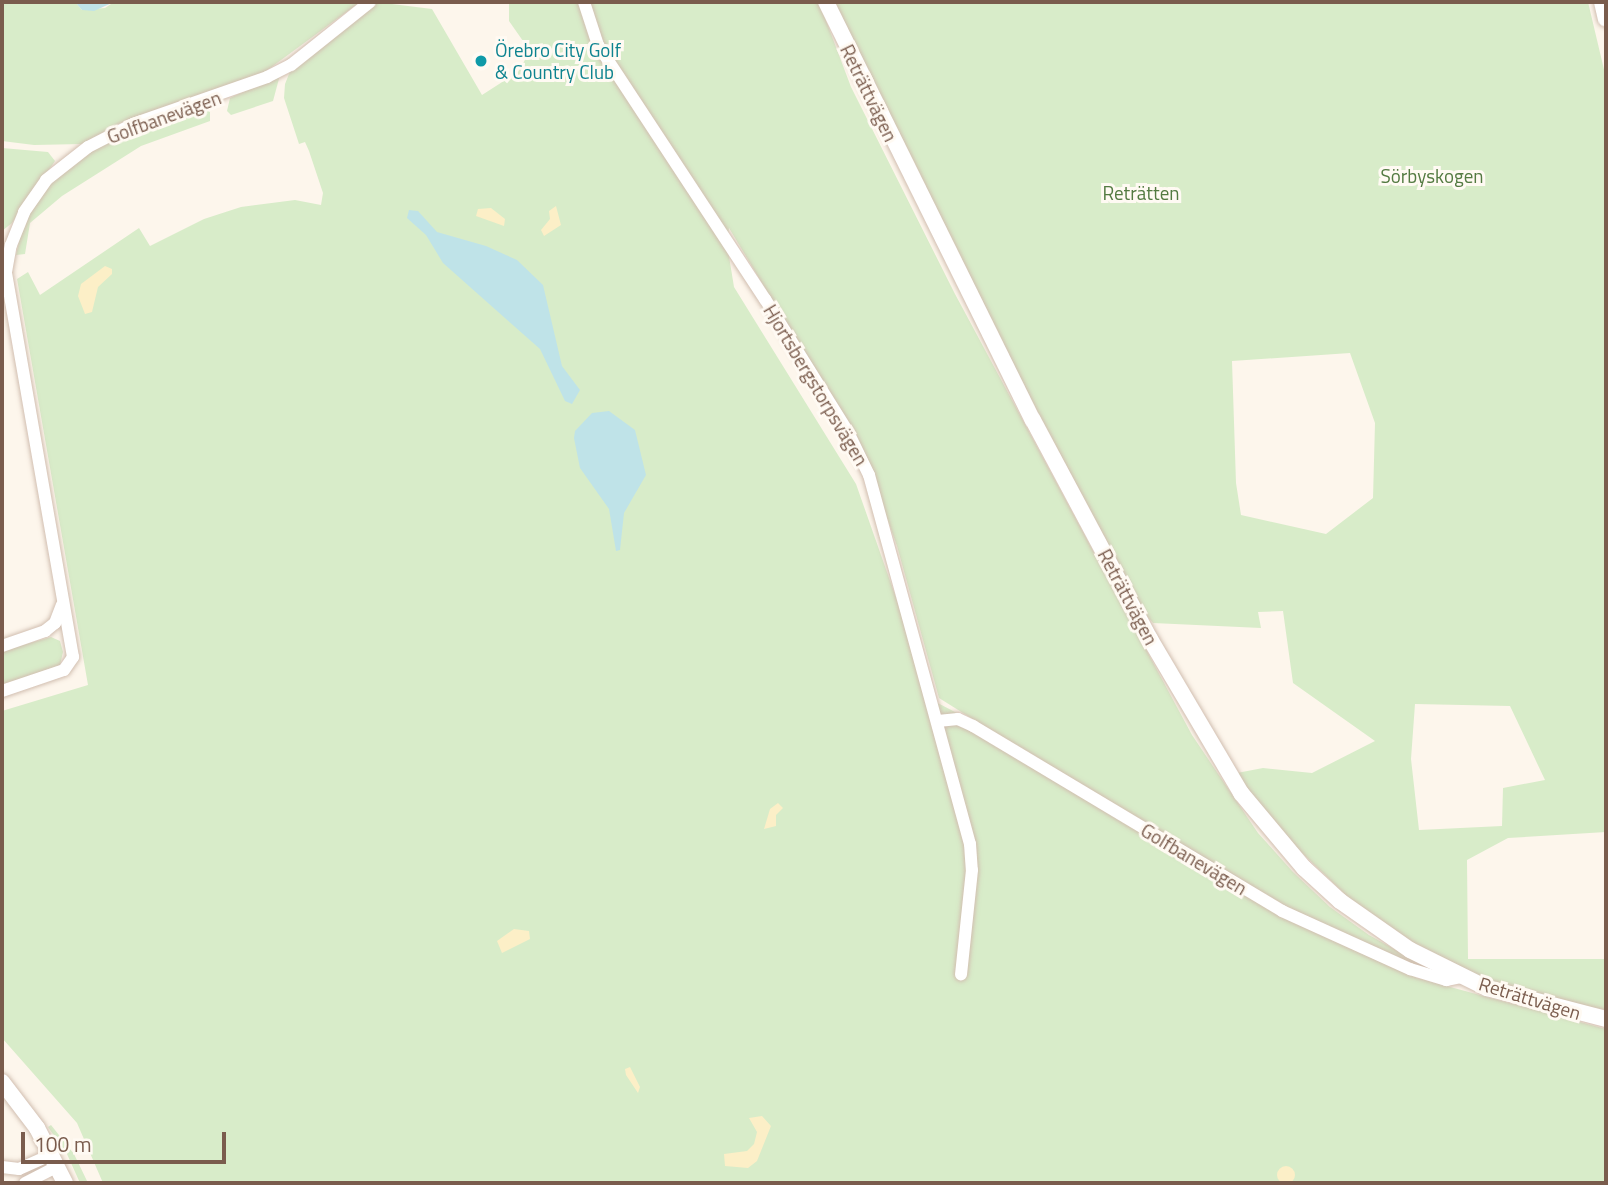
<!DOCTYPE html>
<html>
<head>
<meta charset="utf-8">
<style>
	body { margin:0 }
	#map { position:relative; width:1608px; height:1185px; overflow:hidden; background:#fdf6ec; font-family:"Titillium Web",sans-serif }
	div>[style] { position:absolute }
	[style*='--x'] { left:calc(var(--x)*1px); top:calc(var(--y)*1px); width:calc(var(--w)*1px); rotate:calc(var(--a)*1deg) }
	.green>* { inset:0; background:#d8ecc9 }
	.sand>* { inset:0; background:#fcefc7 }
	.round { border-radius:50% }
	.water>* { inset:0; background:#bfe3e8 }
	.roads { filter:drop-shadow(0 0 2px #d1beb0) drop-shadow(0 0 2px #d1beb0) }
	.street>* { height:12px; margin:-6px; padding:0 6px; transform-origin:6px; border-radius:6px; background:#fff }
	.secondary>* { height:16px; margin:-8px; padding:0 8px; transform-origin:8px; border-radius:8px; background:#fff }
	.dots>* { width:19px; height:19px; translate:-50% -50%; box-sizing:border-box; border:4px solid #fffaf3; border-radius:50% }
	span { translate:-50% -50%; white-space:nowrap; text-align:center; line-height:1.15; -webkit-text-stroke:6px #fffaf3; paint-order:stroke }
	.culture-label { font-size:19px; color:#0d838f }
	.left { translate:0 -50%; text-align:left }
	.street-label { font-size:19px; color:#7a5c4d }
	.park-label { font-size:19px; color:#537a41 }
	.frame { position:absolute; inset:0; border:4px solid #7a5c4d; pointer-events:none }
	.scale { position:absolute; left:21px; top:1132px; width:205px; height:32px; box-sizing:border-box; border:4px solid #7a5c4d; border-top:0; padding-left:9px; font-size:21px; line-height:24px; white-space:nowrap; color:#7a5c4d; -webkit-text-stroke:5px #fffaf3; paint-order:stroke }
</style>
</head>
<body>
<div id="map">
	<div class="green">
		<i style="clip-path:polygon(2px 2px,75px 2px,82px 10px,105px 8px,114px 2px,360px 2px,262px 74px,120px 123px,82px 144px,34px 145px,2px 141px)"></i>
		<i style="clip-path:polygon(evenodd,376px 2px,432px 9px,482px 95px,518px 72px,530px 51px,509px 21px,509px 2px,819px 2px,851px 87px,955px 294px,1192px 735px,1258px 833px,1293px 872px,1330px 907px,1369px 935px,1437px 973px,1351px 947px,1417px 978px,1606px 1029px,1606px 1183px,103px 1183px,77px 1123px,2px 1038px,2px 711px,88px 685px,17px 279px,28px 272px,40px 295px,139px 228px,150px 246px,204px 219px,241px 207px,295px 200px,321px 205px,323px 193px,309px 151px,305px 142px,299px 144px,284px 98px,285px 84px,291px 69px,376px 2px,729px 228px,864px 453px,897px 546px,939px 698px,995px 733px,932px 700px,856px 484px,734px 287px,727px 244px,729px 228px)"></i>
		<i style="clip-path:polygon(evenodd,834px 2px,1588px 2px,1606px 78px,1606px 832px,1508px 838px,1467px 860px,1468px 959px,1606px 959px,1606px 1010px,1529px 997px,1453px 970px,1348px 897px,1271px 823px,1237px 773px,1263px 768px,1312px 773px,1375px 741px,1293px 683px,1283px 611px,1258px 612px,1261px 628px,1153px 623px,1146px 615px,1034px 405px,834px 2px,1350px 353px,1375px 423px,1373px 498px,1326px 534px,1241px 515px,1236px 483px,1232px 361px,1350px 353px,834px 2px,1415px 704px,1510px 706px,1545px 780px,1503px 788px,1502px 826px,1419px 830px,1411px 759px,1415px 704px)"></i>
		<i style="clip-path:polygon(280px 75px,273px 101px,231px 115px,227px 111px,230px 98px)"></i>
		<i style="clip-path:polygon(201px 107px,210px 112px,210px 121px,141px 146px,62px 196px,30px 223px,25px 254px,16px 255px,24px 219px,50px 184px,80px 158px,122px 134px)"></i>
		<i style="clip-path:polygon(2px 148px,48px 152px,55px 161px,12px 223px,2px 231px)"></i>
		<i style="clip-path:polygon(51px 637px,60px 641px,63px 652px,60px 665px,2px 686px,2px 651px)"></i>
		<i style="clip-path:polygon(51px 1125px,74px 1154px,88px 1183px,80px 1183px,67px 1154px,48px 1127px)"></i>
	</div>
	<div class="sand">
		<i style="clip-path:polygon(556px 206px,561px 225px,544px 236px,541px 230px,550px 219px,549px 211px)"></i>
		<i style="clip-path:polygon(491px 208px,505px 219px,504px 226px,476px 216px,478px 209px)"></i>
		<i style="clip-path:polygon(105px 266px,112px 269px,112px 274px,98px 287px,92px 312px,85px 314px,78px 296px,81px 284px)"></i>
		<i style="clip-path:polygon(778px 803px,783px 808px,776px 815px,776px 826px,764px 829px,770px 809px)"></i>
		<i style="clip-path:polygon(514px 929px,529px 931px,530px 939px,502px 953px,497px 941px)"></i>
		<i style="clip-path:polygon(630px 1067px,640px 1087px,638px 1093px,626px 1075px,625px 1069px)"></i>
		<i style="clip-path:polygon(762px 1116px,771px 1126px,757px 1161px,748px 1168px,725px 1166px,724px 1154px,747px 1151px,754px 1144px,757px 1132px,749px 1118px)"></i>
		<i class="round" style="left:1277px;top:1166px;width:18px;height:18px"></i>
	</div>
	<div class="water">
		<i style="clip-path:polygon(75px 2px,114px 2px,94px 11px,82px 10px)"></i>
		<i style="clip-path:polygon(409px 210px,418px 211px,437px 232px,486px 246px,517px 260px,543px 285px,562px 366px,580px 390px,572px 404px,565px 401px,540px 349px,443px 263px,426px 235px,407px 218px)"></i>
		<i style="clip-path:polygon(609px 411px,635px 430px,646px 475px,624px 513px,620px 550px,616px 551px,609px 509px,580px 468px,574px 438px,575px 431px,592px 413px)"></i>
	</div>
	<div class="roads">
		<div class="street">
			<i style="--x:584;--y:2;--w:45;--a:72"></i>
			<i style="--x:598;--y:45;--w:304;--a:56.7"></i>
			<i style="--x:765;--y:299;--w:157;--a:58"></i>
			<i style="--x:848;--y:432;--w:48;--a:64"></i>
			<i style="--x:869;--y:475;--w:383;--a:74.7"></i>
			<i style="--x:970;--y:844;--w:26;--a:86"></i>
			<i style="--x:972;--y:870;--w:105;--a:96"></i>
			<i style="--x:2;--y:646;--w:46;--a:-19.2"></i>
			<i style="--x:45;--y:631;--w:13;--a:-39"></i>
			<i style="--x:55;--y:623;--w:19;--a:-69"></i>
			<i style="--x:2;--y:691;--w:65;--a:-18.7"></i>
			<i style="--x:64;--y:670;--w:16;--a:-55"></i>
			<i style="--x:73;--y:657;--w:391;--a:-99.9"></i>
			<i style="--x:6;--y:272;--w:27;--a:-80"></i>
			<i style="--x:11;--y:245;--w:35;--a:-68"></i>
			<i style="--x:24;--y:212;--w:39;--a:-55"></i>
			<i style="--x:46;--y:180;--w:53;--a:-38.2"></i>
			<i style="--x:88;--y:147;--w:51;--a:-27.1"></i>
			<i style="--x:133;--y:124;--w:142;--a:-19.3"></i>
			<i style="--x:267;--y:77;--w:27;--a:-27"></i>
			<i style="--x:291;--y:65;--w:101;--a:-38.6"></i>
			<i style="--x:938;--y:721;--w:20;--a:-6"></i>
			<i style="--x:958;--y:719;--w:17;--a:25"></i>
			<i style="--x:973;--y:726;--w:360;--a:30.9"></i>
			<i style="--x:1282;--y:911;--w:141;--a:24.4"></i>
			<i style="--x:1410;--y:969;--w:38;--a:17"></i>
			<i style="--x:1446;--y:980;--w:15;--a:-11"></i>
			<i style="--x:2;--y:1167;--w:17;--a:7"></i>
			<i style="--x:19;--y:1169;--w:36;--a:-24"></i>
			<i style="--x:25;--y:1183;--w:37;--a:-27"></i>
		</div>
		<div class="secondary">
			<i style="--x:826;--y:2;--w:466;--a:63.7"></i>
			<i style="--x:1033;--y:420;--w:248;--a:61.9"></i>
			<i style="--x:1150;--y:639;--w:179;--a:59.4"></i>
			<i style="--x:1241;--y:793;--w:98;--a:50"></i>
			<i style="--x:1304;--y:868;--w:49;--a:42.5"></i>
			<i style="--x:1340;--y:901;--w:85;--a:35"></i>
			<i style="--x:1410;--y:950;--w:86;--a:26.3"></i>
			<i style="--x:1487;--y:988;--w:123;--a:14.6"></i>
			<i style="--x:1602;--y:2;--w:17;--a:77"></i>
			<i style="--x:2;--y:1082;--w:58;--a:52.7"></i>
			<i style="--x:37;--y:1128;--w:62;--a:63"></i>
		</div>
	</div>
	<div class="dots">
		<i style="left:481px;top:61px;background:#0f9aa8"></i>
	</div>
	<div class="culture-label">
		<span class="left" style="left:495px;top:61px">Örebro City Golf<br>&amp; Country Club</span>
	</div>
	<div class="street-label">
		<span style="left:869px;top:93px;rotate:64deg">Reträttvägen</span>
		<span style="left:164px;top:117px;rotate:-20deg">Golfbanevägen</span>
		<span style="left:816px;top:385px;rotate:59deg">Hjortsbergstorpsvägen</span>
		<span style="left:1128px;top:597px;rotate:62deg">Reträttvägen</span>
		<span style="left:1194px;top:859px;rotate:31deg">Golfbanevägen</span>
		<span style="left:1530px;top:998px;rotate:17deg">Reträttvägen</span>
	</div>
	<div class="park-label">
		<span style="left:1432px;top:176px">Sörbyskogen</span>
		<span style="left:1141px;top:193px">Reträtten</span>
	</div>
	<div class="frame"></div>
	<div class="scale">100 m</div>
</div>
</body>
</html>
